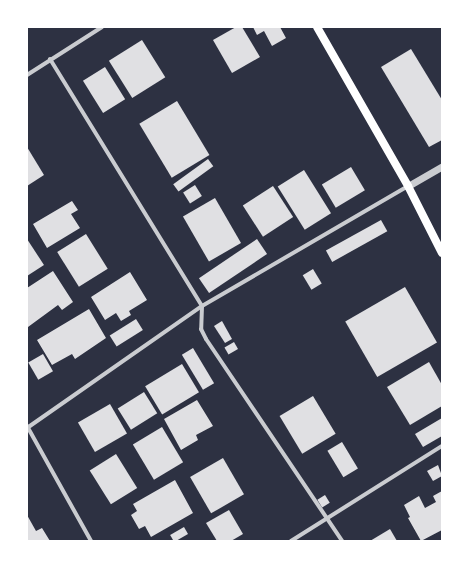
<!DOCTYPE html>
<html>
<head>
<meta charset="utf-8">
<style>
	body { margin:0 }
	#map { position:relative; width:469px; height:568px; overflow:hidden; background:#2d3142; font-family:Commissioner,sans-serif }
	div>[style] { position:absolute }
	[style*='--x'] { left:calc(var(--x)*1px); top:calc(var(--y)*1px); width:calc(var(--w)*1px); rotate:calc(var(--a)*1deg) }
	.building>* { inset:0; background:#e0e0e3; transform-origin:0 0 }
	.minor>* { height:4px; margin:-2px; padding:0 2px; transform-origin:2px; border-radius:2px; background:#caccd0 }
	.tertiary>* { height:7px; margin:-3.5px; padding:0 3.5px; transform-origin:3.5px; border-radius:3.5px; background:#caccd0 }
	.secondary>* { height:8px; margin:-4px; padding:0 4px; transform-origin:4px; border-radius:4px; background:#fff }
	span { translate:-50% -50%; white-space:nowrap; text-align:center; line-height:1.15; -webkit-text-stroke:3.5px #fff; paint-order:stroke }
	.frame { position:absolute; inset:0; border:28px solid #fff; pointer-events:none }
</style>
</head>
<body>
<div id="map">
	<div class="building">
		<i style="clip-path:polygon(236px 27px,242px 27px,260px 57px,232px 73px,213px 40px)"></i>
		<i style="clip-path:polygon(253px 27px,280px 27px,286px 38px,272px 46px,264px 31px,257px 35px)"></i>
		<i style="left:142px;top:40px;width:44px;height:39px;rotate:58deg"></i>
		<i style="clip-path:polygon(411px 49px,442px 100px,442px 140px,429px 147px,381px 67px)"></i>
		<i style="left:105px;top:67px;width:38px;height:26px;rotate:58deg"></i>
		<i style="left:177px;top:101px;width:63px;height:44px;rotate:59deg"></i>
		<i style="clip-path:polygon(27px 147px,44px 175px,27px 186px)"></i>
		<i style="left:208px;top:159px;width:9px;height:43px;rotate:54deg"></i>
		<i style="left:351px;top:167px;width:27px;height:34px;rotate:59deg"></i>
		<i style="left:304px;top:170px;width:51px;height:31px;rotate:58deg"></i>
		<i style="left:195px;top:185px;width:13px;height:14px;rotate:58deg"></i>
		<i style="left:273px;top:186px;width:37px;height:36px;rotate:57deg"></i>
		<i style="left:215px;top:198px;width:52px;height:37px;rotate:60deg"></i>
		<i style="clip-path:polygon(72px 201px,78px 210px,71px 214px,80px 228px,47px 248px,33px 224px)"></i>
		<i style="left:381px;top:220px;width:13px;height:63px;rotate:61deg"></i>
		<i style="left:86px;top:234px;width:41px;height:34px;rotate:58deg"></i>
		<i style="clip-path:polygon(27px 239px,44px 265px,27px 276px)"></i>
		<i style="left:257px;top:239px;width:18px;height:70px;rotate:56deg"></i>
		<i style="left:313px;top:269px;width:17px;height:12px;rotate:59deg"></i>
		<i style="clip-path:polygon(53px 271px,73px 302px,62px 310px,58px 305px,28px 327px,27px 288px)"></i>
		<i style="clip-path:polygon(130px 272px,147px 300px,129px 311px,131px 315px,121px 321px,116px 313px,105px 320px,91px 297px)"></i>
		<i style="left:405px;top:287px;width:64px;height:69px;rotate:60deg"></i>
		<i style="clip-path:polygon(89px 309px,106px 338px,75px 359px,72px 354px,52px 365px,37px 340px)"></i>
		<i style="left:136px;top:319px;width:13px;height:31px;rotate:58deg"></i>
		<i style="clip-path:polygon(222px 321px,232px 339px,225px 343px,214px 326px)"></i>
		<i style="left:234px;top:342px;width:8px;height:11px;rotate:60deg"></i>
		<i style="left:193px;top:348px;width:41px;height:13px;rotate:59deg"></i>
		<i style="left:43px;top:354px;width:20px;height:17px;rotate:60deg"></i>
		<i style="clip-path:polygon(429px 362px,442px 385px,442px 406px,410px 425px,387px 387px)"></i>
		<i style="left:182px;top:364px;width:33px;height:43px;rotate:59deg"></i>
		<i style="left:144px;top:392px;width:25px;height:31px;rotate:58deg"></i>
		<i style="left:313px;top:396px;width:44px;height:39px;rotate:59deg"></i>
		<i style="clip-path:polygon(197px 400px,213px 426px,196px 435px,198px 440px,181px 450px,164px 419px)"></i>
		<i style="left:110px;top:404px;width:34px;height:37px;rotate:60deg"></i>
		<i style="clip-path:polygon(442px 418px,442px 436px,423px 447px,415px 434px)"></i>
		<i style="left:162px;top:427px;width:41px;height:34px;rotate:59deg"></i>
		<i style="left:342px;top:442px;width:31px;height:17px;rotate:59deg"></i>
		<i style="left:116px;top:454px;width:40px;height:31px;rotate:58deg"></i>
		<i style="left:223px;top:458px;width:42px;height:38px;rotate:60deg"></i>
		<i style="clip-path:polygon(438px 465px,442px 476px,433px 481px,427px 471px)"></i>
		<i style="clip-path:polygon(175px 480px,193px 513px,151px 537px,145px 526px,139px 529px,131px 515px,137px 511px,133px 504px)"></i>
		<i style="clip-path:polygon(442px 491px,442px 530px,421px 541px,408px 518px,410px 517px,404px 505px,419px 496px,425px 508px,436px 502px,433px 496px)"></i>
		<i style="left:325px;top:495px;width:9px;height:9px;rotate:58deg"></i>
		<i style="clip-path:polygon(229px 510px,243px 534px,231px 541px,217px 541px,206px 523px)"></i>
		<i style="clip-path:polygon(27px 515px,36px 531px,42px 528px,50px 541px,27px 541px)"></i>
		<i style="left:184px;top:527px;width:8px;height:16px;rotate:60deg"></i>
		<i style="clip-path:polygon(390px 529px,397px 541px,370px 541px)"></i>
	</div>
	<div class="minor">
		<i style="--x:50;--y:59;--w:290;--a:58.4"></i>
		<i style="--x:202;--y:306;--w:23;--a:92"></i>
		<i style="--x:201;--y:329;--w:11;--a:63"></i>
		<i style="--x:206;--y:339;--w:244;--a:56"></i>
		<i style="--x:27;--y:75;--w:89;--a:-32.6"></i>
		<i style="--x:27;--y:426;--w:132;--a:60.9"></i>
		<i style="--x:27;--y:428;--w:213;--a:-34.9"></i>
		<i style="--x:202;--y:306;--w:238;--a:-30.2"></i>
		<i style="--x:291;--y:541;--w:178;--a:-32.2"></i>
	</div>
	<div class="tertiary">
		<i style="--x:408;--y:186;--w:39;--a:-30"></i>
	</div>
	<div class="secondary">
		<i style="--x:317;--y:27;--w:183;--a:60.2"></i>
		<i style="--x:408;--y:186;--w:75;--a:63.1"></i>
	</div>
	<div class="frame"></div>
</div>
</body>
</html>
